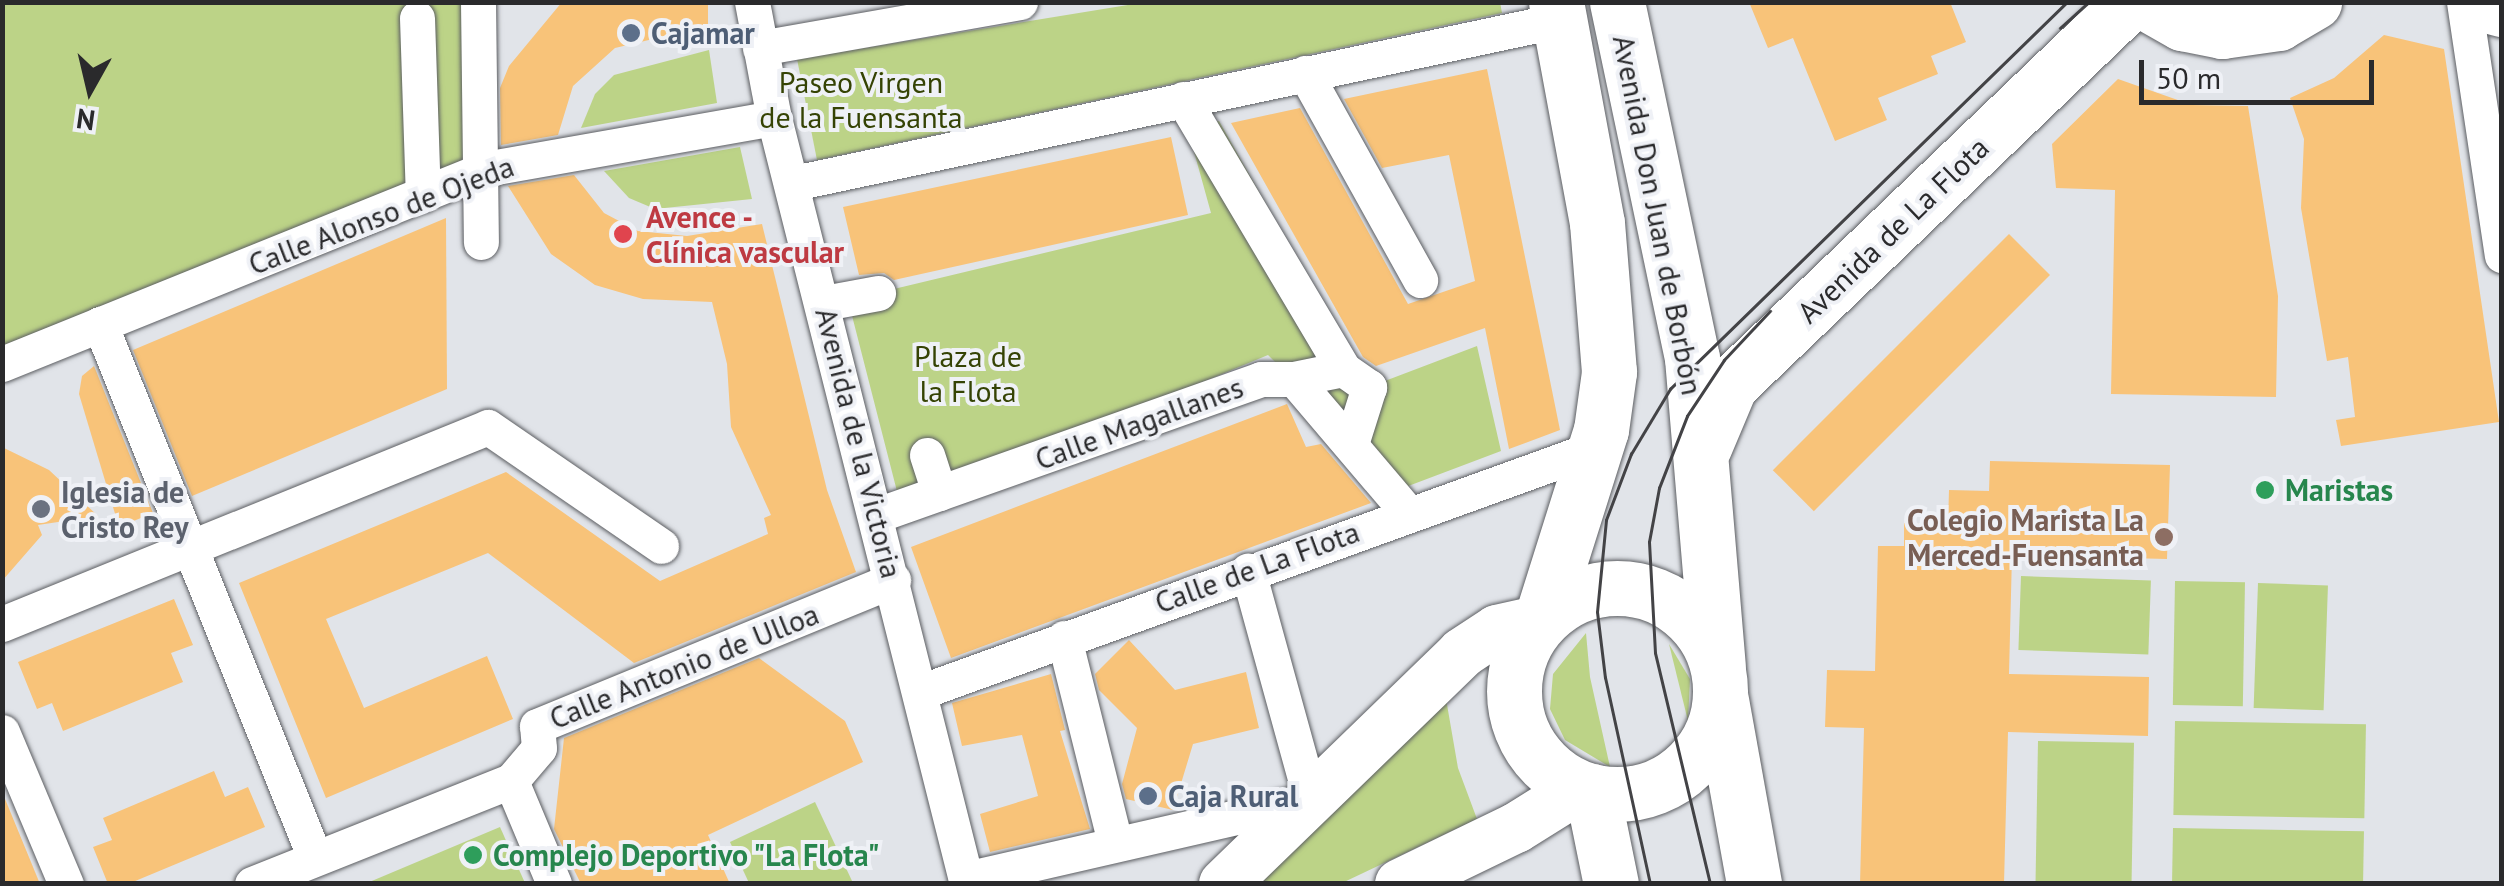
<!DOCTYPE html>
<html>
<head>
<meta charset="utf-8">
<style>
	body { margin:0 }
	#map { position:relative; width:2504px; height:886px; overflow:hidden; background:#e1e4e9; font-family:"PT Sans",sans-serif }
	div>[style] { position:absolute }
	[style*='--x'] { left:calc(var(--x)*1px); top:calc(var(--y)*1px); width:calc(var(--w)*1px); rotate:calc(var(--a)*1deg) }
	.green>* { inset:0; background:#bcd387; transform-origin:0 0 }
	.building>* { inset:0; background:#f8c379; transform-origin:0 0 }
	.roads { filter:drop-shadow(0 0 2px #5c5e62) drop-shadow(0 0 2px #5c5e62) }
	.street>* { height:35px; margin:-17.5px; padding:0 17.5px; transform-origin:17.5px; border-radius:17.5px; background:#fff }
	.secondary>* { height:50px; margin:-25px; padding:0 25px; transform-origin:25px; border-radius:25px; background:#fff }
	.primary>* { height:55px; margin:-27.5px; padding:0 27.5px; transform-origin:27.5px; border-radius:27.5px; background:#fff }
	.primary>.ring { margin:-27.5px; padding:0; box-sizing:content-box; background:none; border:55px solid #fff; border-radius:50% }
	.tram>* { height:2.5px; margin:-1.25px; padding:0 1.25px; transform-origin:1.25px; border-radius:1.25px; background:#434346 }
	.dots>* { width:28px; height:28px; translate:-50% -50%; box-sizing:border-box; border:5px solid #eff1f6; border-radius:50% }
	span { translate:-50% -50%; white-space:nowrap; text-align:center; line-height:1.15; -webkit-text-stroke:8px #eff1f6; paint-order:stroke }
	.service-label { font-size:30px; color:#4e5e75; font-weight:700 }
	.left { translate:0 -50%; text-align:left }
	.park-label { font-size:30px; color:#354304 }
	.street-label { font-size:30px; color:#2a2a2c }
	.health-label { font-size:30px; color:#be3a42; font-weight:700 }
	.leisure-label { font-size:30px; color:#27864d; font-weight:700 }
	.worship-label { font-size:30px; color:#5b616d; font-weight:700 }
	.education-label { font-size:30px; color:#785e54; font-weight:700 }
	.right { translate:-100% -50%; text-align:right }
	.frame { position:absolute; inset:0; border:5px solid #2a2a2c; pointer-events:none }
	.north { position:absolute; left:40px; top:40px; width:100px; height:100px; -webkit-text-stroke:8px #eff1f6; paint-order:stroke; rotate:188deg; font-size:28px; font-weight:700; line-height:40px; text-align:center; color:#2a2a2c }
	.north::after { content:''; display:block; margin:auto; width:35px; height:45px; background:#2a2a2c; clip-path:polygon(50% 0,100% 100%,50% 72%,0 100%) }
	.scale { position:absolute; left:2139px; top:60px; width:235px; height:45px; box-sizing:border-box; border:5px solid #2a2a2c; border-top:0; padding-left:12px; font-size:30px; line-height:35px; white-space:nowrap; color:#2a2a2c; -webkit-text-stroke:8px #eff1f6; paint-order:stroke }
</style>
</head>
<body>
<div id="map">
	<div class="green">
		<i style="clip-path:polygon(1500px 2px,1502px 13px,817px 160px,797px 59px,1140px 3px)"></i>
		<i style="clip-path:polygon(2px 3px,486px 3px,487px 151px,3px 346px)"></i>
		<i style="clip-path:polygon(709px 50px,717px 103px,581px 128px,595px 94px,614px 75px)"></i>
		<i style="clip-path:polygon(1219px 121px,1369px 387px,1477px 346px,1501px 451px,1403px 488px,1268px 355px,901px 507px,848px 300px,1211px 213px,1188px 130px)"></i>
		<i style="clip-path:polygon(740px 147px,752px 199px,655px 209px,629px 198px,604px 171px)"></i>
		<i style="left:2021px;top:576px;width:130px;height:74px;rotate:2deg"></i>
		<i style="left:2175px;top:581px;width:70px;height:124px;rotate:1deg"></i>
		<i style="left:2258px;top:583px;width:70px;height:125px;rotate:2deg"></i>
		<i style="clip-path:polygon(1586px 633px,1590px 677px,1610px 767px,1565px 740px,1550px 709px,1553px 674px)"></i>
		<i style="clip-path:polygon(1669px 644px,1690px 679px,1688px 721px)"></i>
		<i style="clip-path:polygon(1445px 693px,1458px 768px,1477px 819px,1342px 883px,1260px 884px)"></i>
		<i style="left:2175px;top:721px;width:191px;height:94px;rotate:1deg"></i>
		<i style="left:2038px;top:741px;width:96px;height:142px;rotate:1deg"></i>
		<i style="clip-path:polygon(815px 802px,853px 883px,749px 883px,730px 842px)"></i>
		<i style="clip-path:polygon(500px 827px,525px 883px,367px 883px)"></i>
		<i style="left:2173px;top:828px;width:191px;height:55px;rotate:1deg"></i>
	</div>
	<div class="building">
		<i style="clip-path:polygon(562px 2px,708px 2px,708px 26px,615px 48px,573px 86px,558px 135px,501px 145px,500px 88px,509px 66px)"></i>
		<i style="clip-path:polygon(1749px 2px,1950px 2px,1966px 42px,1931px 56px,1938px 74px,1878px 98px,1887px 120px,1835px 141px,1793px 38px,1768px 48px)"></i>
		<i style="clip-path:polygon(2384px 35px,2444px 49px,2499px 422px,2341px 446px,2336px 420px,2355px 417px,2348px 357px,2327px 361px,2301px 208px,2304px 139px,2290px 98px,2334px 78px)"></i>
		<i style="clip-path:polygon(1487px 69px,1560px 430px,1509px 449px,1485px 328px,1376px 366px,1363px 357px,1231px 123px,1300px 108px,1408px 304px,1475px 281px,1449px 155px,1382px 168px,1344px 99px)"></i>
		<i style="clip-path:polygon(2118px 79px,2192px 105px,2248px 106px,2278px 296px,2276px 397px,2111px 394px,2115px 190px,2056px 188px,2052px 144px)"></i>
		<i style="clip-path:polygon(1171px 137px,1188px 215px,894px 280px,884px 273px,859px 275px,843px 207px)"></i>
		<i style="clip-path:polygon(574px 175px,604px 213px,638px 231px,687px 236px,762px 224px,827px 490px,856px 572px,634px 663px,488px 553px,326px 619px,364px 708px,487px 656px,513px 719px,326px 798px,239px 583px,506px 472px,660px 581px,768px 534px,764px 518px,771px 515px,731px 427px,727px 364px,712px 302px,643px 299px,595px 285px,551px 254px,508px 186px)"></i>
		<i style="clip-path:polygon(446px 218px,447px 389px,192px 496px,133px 350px)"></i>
		<i style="left:2009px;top:234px;width:58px;height:334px;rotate:45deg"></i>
		<i style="clip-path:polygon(94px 366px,153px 513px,119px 527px,79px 394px,82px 376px)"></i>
		<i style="clip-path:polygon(1287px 404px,1306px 447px,1321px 444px,1371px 503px,951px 658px,911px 547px)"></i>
		<i style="clip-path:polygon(2px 447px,49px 470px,98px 516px,38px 525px,42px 535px,2px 581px)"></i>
		<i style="clip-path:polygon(1990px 461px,2170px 465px,2167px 559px,2012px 555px,2009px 674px,2149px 677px,2148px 736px,2008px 732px,2004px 884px,1860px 884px,1864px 728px,1825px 727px,1827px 670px,1875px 671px,1878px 546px,1904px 546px,1904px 523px,1948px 524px,1949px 490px,1989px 491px)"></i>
		<i style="clip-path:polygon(174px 599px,193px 645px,171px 653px,183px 682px,63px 731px,52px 703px,37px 709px,18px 662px)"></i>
		<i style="clip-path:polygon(1129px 640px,1175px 690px,1246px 672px,1259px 728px,1193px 744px,1173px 810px,1126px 799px,1122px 784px,1137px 728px,1099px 690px,1095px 674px)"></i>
		<i style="clip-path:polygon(759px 658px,845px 721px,863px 762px,708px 835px,730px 884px,581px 884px,554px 829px,564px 738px)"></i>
		<i style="clip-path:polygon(1051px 674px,1065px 730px,1060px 731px,1090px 829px,990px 852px,980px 814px,1038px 796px,1022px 735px,962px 746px,952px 703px)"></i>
		<i style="clip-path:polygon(214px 771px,225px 797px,248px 787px,265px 827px,128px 884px,108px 884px,93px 847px,112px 840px,103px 818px)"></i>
		<i style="clip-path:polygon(2px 794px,3px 794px,40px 884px,2px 884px)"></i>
	</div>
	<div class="roads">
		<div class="street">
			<i style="--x:478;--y:2;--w:240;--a:89.3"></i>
			<i style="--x:752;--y:2;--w:118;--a:79.3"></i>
			<i style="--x:774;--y:118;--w:790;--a:75.86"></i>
			<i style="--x:2464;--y:2;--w:256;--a:81.5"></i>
			<i style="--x:417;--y:18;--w:177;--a:88.1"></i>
			<i style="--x:760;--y:48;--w:264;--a:-10"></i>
			<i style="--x:1305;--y:73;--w:237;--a:60.9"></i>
			<i style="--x:1183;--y:99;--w:314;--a:59.3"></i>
			<i style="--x:1343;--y:369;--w:50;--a:168.5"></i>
			<i style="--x:794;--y:183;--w:783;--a:-12.01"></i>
			<i style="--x:824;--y:303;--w:55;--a:-10.5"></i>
			<i style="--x:100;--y:324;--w:576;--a:68.07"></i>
			<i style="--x:2;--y:364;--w:521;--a:-21.99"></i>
			<i style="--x:485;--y:169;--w:293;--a:-10"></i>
			<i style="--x:1343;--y:369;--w:32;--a:35"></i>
			<i style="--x:1369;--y:387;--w:60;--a:107.5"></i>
			<i style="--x:927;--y:455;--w:40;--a:72"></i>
			<i style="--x:877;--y:515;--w:407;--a:-19.5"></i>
			<i style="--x:1261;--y:379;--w:33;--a:0"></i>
			<i style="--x:1294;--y:379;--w:175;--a:49.6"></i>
			<i style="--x:2;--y:624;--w:524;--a:-22.07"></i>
			<i style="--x:488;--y:427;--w:210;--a:34.5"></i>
			<i style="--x:1064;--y:638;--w:210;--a:76"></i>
			<i style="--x:920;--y:692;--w:718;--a:-19.87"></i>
			<i style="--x:2;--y:732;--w:165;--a:67.2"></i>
			<i style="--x:511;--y:781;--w:43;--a:-49.7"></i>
			<i style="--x:539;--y:748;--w:22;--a:-95"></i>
			<i style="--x:537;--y:726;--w:385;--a:-22.3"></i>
			<i style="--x:966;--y:879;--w:354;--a:-12.9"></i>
			<i style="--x:1311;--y:800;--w:238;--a:-105.4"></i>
			<i style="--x:252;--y:884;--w:279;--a:-21.7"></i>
			<i style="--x:511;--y:781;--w:112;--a:67.3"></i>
		</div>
		<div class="secondary">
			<i style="--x:1224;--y:884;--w:332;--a:-44.1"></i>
			<i style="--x:1462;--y:653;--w:42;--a:-33.3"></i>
			<i style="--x:1497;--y:630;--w:45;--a:-12.8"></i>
			<i style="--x:1400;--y:884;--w:129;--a:-25.8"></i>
			<i style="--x:1516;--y:828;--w:75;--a:-32"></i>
		</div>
		<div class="primary">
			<i style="--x:1617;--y:2;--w:364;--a:78.1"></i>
			<i style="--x:1692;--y:358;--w:309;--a:85.2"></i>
			<i style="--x:2145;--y:2;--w:43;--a:29.6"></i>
			<i style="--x:2182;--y:23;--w:41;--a:11.3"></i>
			<i style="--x:2222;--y:31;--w:57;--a:-8.1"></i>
			<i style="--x:2278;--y:23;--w:42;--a:-30.3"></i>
			<i style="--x:2475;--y:2;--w:28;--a:15"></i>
			<i style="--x:1704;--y:447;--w:67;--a:-67.2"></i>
			<i style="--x:1730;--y:385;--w:554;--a:-43.76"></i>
			<i class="ring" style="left:1514px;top:588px;width:151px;height:151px"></i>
			<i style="--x:1541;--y:620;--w:199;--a:-72.5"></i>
			<i style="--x:1601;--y:430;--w:59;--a:-82.1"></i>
			<i style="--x:1609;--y:372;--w:149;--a:-94.6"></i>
			<i style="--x:1597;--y:223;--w:225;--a:-100.5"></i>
			<i style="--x:1721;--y:700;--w:187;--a:79.8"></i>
			<i style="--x:1592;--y:791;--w:95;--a:78.5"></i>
		</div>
	</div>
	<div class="tram">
		<i style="--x:2060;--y:28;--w:39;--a:-42"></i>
		<i style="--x:1650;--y:884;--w:211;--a:-102.3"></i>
		<i style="--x:1605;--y:678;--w:66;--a:-96.9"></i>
		<i style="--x:1597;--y:612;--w:92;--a:-84.4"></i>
		<i style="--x:1606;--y:520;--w:71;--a:-69.3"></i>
		<i style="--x:1631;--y:454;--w:76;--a:-59"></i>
		<i style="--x:1670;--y:389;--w:554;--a:-44.27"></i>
		<i style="--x:1710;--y:884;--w:237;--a:-103.4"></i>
		<i style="--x:1655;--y:653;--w:111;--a:-93.1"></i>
		<i style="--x:1649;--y:542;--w:55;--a:-79.5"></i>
		<i style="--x:1659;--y:488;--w:77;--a:-68.7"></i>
		<i style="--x:1687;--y:416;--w:67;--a:-56.5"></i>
		<i style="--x:1724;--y:360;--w:67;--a:-46.8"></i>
	</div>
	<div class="dots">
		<i style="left:631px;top:33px;background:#5c6f8a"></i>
		<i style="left:623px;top:234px;background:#e0444e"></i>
		<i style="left:2265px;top:490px;background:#2e9e5b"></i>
		<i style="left:41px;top:509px;background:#6b7280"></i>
		<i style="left:2164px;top:537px;background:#8d6e63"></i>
		<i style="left:1148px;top:796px;background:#5c6f8a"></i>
		<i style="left:473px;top:855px;background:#2e9e5b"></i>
	</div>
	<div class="service-label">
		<span class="left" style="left:651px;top:33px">Cajamar</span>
		<span class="left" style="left:1168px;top:796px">Caja Rural</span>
	</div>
	<div class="park-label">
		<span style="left:861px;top:99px">Paseo Virgen<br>de la Fuensanta</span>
		<span style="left:968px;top:373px">Plaza de<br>la Flota</span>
	</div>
	<div class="street-label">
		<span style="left:381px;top:215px;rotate:-21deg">Calle Alonso de Ojeda</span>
		<span style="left:1658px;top:215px;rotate:79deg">Avenida Don Juan de Borbón</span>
		<span style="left:1893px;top:230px;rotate:-44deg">Avenida de La Flota</span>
		<span style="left:1139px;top:423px;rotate:-20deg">Calle Magallanes</span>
		<span style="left:859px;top:443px;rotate:76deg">Avenida de la Victoria</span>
		<span style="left:1257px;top:567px;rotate:-20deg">Calle de La Flota</span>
		<span style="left:684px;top:666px;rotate:-22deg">Calle Antonio de Ulloa</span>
	</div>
	<div class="health-label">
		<span class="left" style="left:646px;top:234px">Avence -<br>Clínica vascular</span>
	</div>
	<div class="leisure-label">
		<span class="left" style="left:2285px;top:490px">Maristas</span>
		<span class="left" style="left:493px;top:855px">Complejo Deportivo "La Flota"</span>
	</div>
	<div class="worship-label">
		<span class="left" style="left:61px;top:509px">Iglesia de<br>Cristo Rey</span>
	</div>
	<div class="education-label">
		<span class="right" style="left:2144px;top:537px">Colegio Marista La<br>Merced-Fuensanta</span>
	</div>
	<div class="frame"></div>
	<div class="north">N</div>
	<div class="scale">50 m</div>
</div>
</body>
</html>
